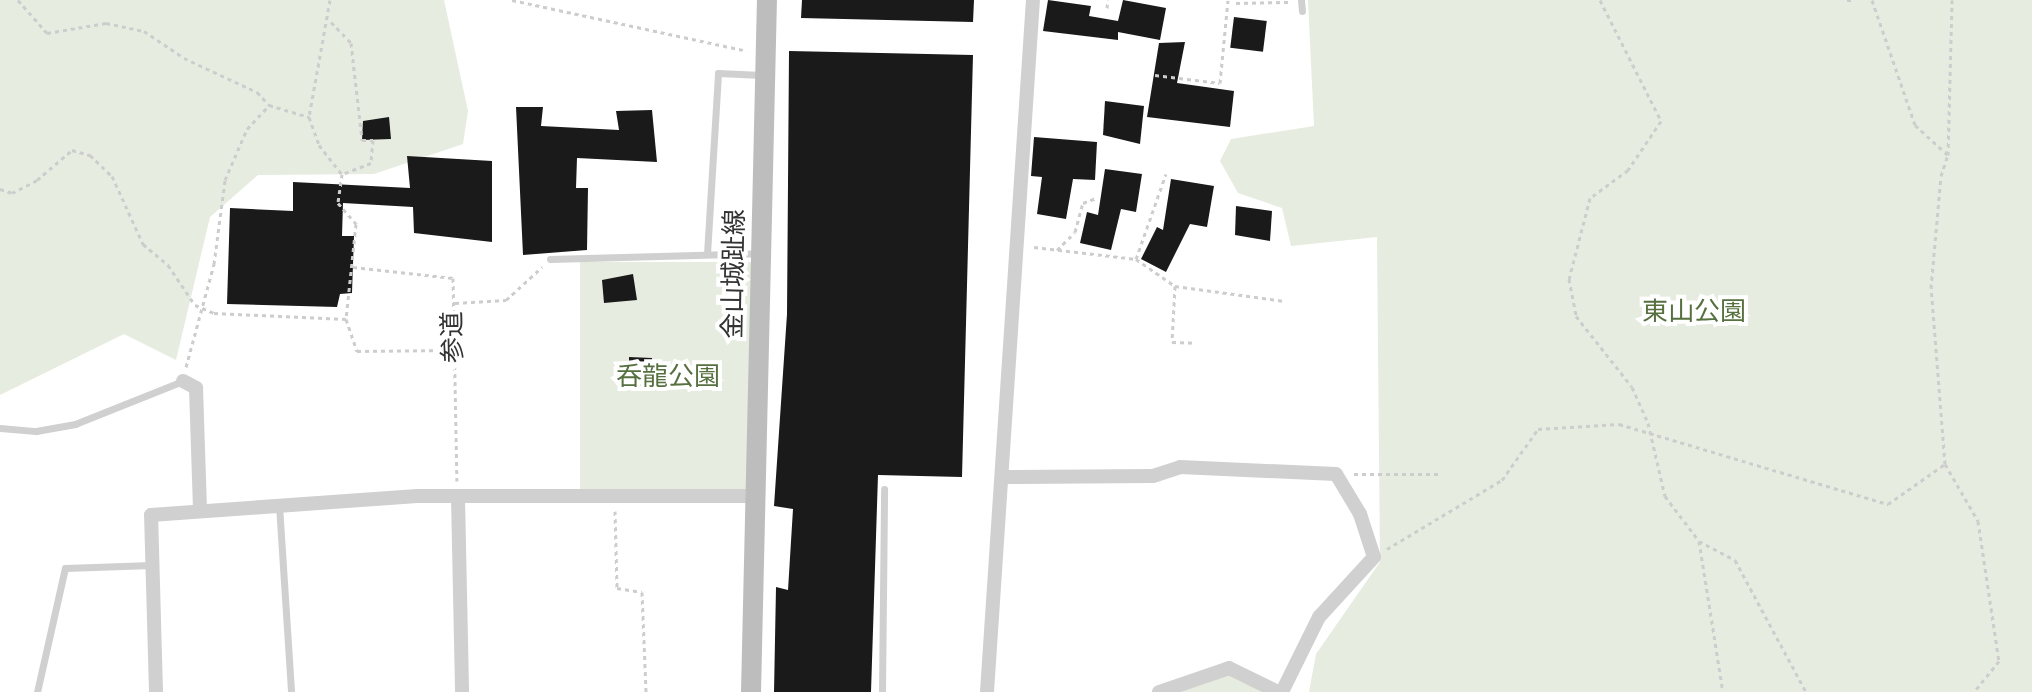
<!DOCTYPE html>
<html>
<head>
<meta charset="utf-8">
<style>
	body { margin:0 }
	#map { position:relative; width:2032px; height:692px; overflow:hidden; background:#fff; font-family:"Sofia Sans Condensed","Noto Sans JP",sans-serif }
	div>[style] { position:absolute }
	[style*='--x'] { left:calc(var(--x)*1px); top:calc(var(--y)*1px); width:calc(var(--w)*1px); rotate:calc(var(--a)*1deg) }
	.green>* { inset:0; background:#e6ecdf; transform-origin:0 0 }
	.building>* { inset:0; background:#1a1a1a; transform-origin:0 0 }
	.path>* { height:3px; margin-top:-1.5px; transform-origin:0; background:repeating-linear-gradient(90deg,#cdcdcd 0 4px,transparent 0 8px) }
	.lane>* { height:7px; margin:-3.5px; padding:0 3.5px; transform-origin:3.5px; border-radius:3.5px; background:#d0d0d0 }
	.street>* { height:14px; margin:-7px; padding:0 7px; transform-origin:7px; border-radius:7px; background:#d0d0d0 }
	.secondary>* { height:20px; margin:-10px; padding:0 10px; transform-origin:10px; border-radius:10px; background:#bdbdbd }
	span { translate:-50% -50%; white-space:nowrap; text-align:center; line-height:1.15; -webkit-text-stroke:8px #fff; paint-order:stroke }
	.street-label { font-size:26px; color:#333 }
	.park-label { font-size:26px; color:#56703f }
</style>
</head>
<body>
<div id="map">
	<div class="green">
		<i style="clip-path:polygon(0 0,444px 0,468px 111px,463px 144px,374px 174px,258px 175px,210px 217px,176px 360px,124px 334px,0 395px)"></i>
		<i style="clip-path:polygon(1308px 0,2032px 0,2032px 692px,1309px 692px,1316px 654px,1380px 562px,1377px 237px,1291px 246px,1282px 208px,1238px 193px,1220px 161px,1231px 139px,1314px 126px)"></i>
		<i style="left:580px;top:262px;width:181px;height:233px"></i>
		<i style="clip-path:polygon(1229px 668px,1278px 692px,1159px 692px)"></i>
	</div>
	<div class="building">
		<i style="clip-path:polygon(802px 0,974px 0,973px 22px,801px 18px)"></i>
		<i style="clip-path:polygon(1048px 0,1091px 6px,1089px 16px,1118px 21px,1123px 0,1166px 8px,1160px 40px,1118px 32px,1118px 40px,1043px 31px)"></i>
		<i style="left:1234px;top:17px;width:33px;height:31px;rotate:7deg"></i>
		<i style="clip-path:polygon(1185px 42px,1177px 83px,1234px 91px,1230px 127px,1147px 117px,1159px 43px)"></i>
		<i style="clip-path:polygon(789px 51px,973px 55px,962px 477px,878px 475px,871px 692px,774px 692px,776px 587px,788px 590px,793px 509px,774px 506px,787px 314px)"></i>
		<i style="clip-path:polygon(1105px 101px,1144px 106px,1140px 144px,1103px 135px)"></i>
		<i style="clip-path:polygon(516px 107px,543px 107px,541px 126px,619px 130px,616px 111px,652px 110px,657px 162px,577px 158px,576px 188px,588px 188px,587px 250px,523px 255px)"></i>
		<i style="clip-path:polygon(389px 117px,391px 139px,362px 140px,363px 121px)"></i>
		<i style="clip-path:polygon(1034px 137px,1097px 142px,1095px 180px,1073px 179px,1066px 219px,1037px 214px,1042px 177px,1031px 176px)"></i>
		<i style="clip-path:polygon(407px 156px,492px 161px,492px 242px,414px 233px,413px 207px,343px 203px,342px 236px,354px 236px,352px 293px,340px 294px,337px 307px,227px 304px,230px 208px,293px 211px,293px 182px,410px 188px)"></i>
		<i style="clip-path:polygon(1105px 169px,1142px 174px,1136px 212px,1121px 209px,1111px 250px,1080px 243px,1087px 212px,1098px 215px)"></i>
		<i style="clip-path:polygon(1171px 179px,1214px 186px,1207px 227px,1190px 224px,1166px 272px,1141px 259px,1157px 227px,1163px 230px)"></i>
		<i style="clip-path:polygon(1236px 206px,1272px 211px,1270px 241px,1235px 235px)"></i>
		<i style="clip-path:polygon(633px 274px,637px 300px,604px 303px,602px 280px)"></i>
		<i style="clip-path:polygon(629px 357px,652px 358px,654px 384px,629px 387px)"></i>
	</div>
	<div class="path">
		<i style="--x:18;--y:0;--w:44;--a:48.7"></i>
		<i style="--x:47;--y:33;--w:60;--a:-9.6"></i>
		<i style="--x:106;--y:23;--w:39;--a:12"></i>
		<i style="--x:144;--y:31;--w:48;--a:34"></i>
		<i style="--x:184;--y:58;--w:81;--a:25"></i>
		<i style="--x:257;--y:92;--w:18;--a:47"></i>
		<i style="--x:269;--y:105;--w:42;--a:16.7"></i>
		<i style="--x:330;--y:0;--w:119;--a:100.2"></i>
		<i style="--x:309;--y:117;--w:30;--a:70"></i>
		<i style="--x:319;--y:145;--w:37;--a:52"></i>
		<i style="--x:342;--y:174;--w:29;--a:98"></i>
		<i style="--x:338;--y:203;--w:28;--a:49"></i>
		<i style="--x:356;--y:224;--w:96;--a:96"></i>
		<i style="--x:512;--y:0;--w:240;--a:12.2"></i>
		<i style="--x:1600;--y:0;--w:136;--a:63.2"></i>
		<i style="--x:1661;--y:121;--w:59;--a:124"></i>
		<i style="--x:1628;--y:170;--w:47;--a:143.6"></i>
		<i style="--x:1590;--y:198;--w:84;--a:104.5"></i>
		<i style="--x:1569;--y:279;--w:38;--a:79"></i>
		<i style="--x:1576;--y:316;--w:90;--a:51.7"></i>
		<i style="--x:1632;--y:387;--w:39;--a:66"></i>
		<i style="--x:1648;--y:423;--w:75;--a:76.9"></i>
		<i style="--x:1665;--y:496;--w:56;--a:52.9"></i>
		<i style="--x:1699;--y:541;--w:41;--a:27.8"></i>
		<i style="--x:1735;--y:560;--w:150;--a:61.7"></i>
		<i style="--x:1847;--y:0;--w:4;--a:0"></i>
		<i style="--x:1872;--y:0;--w:132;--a:71"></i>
		<i style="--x:1915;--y:125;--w:45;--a:42.3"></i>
		<i style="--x:1948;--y:155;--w:155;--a:-88.5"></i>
		<i style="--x:1236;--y:3;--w:54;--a:-1.1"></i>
		<i style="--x:1107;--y:8;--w:8;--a:-83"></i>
		<i style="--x:331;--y:22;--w:29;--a:46"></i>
		<i style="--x:351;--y:43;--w:98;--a:83.5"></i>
		<i style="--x:362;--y:140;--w:11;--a:0"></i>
		<i style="--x:373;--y:140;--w:23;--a:95"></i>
		<i style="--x:371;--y:163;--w:31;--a:159"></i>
		<i style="--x:1155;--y:75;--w:65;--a:7"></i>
		<i style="--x:1220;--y:83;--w:83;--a:-84.5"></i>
		<i style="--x:0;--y:189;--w:13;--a:18"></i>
		<i style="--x:12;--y:193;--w:28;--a:-27"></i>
		<i style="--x:37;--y:180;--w:46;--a:-40.6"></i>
		<i style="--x:72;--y:150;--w:19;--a:16"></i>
		<i style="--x:90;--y:155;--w:30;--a:44"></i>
		<i style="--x:112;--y:176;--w:75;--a:65.5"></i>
		<i style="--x:143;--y:244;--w:33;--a:40"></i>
		<i style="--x:168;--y:265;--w:48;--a:56"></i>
		<i style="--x:195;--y:305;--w:21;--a:23"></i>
		<i style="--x:214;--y:313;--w:132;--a:2.6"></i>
		<i style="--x:346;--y:319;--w:34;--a:71"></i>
		<i style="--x:357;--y:351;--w:96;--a:-0.6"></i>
		<i style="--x:1034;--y:247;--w:103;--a:6.7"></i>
		<i style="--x:1136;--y:259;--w:47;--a:34.7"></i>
		<i style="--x:1175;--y:286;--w:110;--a:7.8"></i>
		<i style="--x:1057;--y:250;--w:25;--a:-45"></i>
		<i style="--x:1075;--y:232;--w:30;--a:-75"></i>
		<i style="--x:1083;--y:203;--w:14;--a:-21"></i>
		<i style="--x:1136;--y:259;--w:90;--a:-70.6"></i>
		<i style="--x:353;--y:267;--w:101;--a:6.3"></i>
		<i style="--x:453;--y:278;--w:203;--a:88.9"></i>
		<i style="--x:1175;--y:286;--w:56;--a:93.1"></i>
		<i style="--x:1172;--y:342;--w:24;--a:2"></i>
		<i style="--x:455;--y:303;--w:51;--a:-3.4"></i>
		<i style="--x:506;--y:300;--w:49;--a:-42.5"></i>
		<i style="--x:186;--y:367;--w:107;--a:-74.8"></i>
		<i style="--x:214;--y:264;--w:85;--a:-82.5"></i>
		<i style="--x:225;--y:180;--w:56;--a:-66.7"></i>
		<i style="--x:247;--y:129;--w:33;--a:-47"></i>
		<i style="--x:1945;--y:464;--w:66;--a:59.9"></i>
		<i style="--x:1978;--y:521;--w:142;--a:81.5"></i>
		<i style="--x:1999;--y:661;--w:40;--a:129"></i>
		<i style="--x:1354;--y:474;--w:84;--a:0"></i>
		<i style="--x:615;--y:511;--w:77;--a:88.5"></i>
		<i style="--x:617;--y:588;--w:25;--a:9"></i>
		<i style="--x:642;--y:592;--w:100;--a:87.7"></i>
		<i style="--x:1699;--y:541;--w:153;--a:81"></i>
		<i style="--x:1387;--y:549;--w:134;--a:-31"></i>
		<i style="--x:1502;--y:480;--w:62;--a:-54.8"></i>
		<i style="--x:1538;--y:429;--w:81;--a:-3.5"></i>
		<i style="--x:1619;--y:424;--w:281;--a:16.6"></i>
		<i style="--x:1888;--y:504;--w:70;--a:-35.1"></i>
		<i style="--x:1945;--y:464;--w:177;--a:-94.5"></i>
		<i style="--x:1931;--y:288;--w:112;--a:-84.9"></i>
		<i style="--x:1941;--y:176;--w:22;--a:-72"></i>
	</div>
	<div class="lane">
		<i style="--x:1301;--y:0;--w:11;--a:85"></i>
		<i style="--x:707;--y:254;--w:181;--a:-86.5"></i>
		<i style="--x:718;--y:73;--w:44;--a:2.6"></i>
		<i style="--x:550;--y:259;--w:209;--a:-1.6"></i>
		<i style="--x:0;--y:428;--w:36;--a:5"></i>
		<i style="--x:36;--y:431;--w:40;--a:-10"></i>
		<i style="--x:75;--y:424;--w:116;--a:-21.7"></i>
		<i style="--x:279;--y:505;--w:187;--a:86.3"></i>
		<i style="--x:37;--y:692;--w:127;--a:-77.3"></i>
		<i style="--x:65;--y:568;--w:87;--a:-2"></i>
		<i style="--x:882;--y:692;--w:203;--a:-89.4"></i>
	</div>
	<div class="street">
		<i style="--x:183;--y:381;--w:15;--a:28"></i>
		<i style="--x:196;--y:388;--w:122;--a:88.1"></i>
		<i style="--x:1005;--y:477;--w:148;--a:-0.4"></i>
		<i style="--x:1153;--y:476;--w:28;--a:-18"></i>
		<i style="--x:1180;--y:467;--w:156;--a:2.6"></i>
		<i style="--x:1336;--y:474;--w:47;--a:59"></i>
		<i style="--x:1360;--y:514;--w:45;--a:72"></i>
		<i style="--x:1374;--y:557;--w:81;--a:132.5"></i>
		<i style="--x:1319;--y:617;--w:84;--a:116.3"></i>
		<i style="--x:458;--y:497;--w:195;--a:88.8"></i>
		<i style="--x:156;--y:692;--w:177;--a:-91.6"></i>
		<i style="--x:151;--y:515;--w:267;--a:-4.1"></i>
		<i style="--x:417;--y:496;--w:339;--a:0"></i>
		<i style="--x:987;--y:692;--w:694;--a:-86.2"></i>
		<i style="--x:1159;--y:692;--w:74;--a:-18.9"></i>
		<i style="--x:1229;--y:668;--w:55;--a:26.1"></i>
	</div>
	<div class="secondary">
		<i style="--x:751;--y:692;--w:692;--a:-88.68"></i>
	</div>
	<div class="street-label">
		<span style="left:735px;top:274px;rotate:-89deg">金山城趾線</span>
		<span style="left:454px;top:337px;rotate:-91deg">参道</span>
	</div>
	<div class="park-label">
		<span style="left:1694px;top:313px">東山公園</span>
		<span style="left:668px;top:378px">呑龍公園</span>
	</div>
</div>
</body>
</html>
